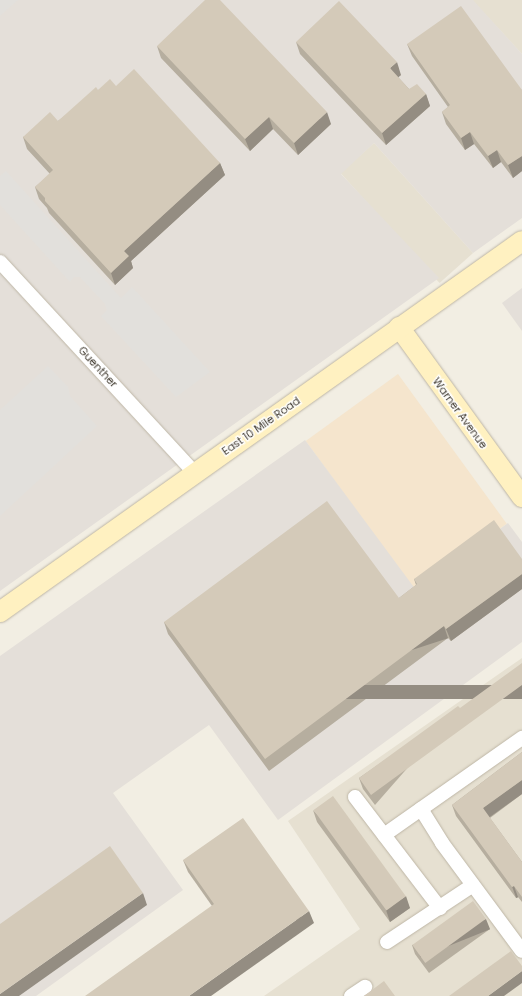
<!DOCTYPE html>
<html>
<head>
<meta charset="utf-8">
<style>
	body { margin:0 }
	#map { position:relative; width:522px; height:996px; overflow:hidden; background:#f2eee3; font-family:Poppins,sans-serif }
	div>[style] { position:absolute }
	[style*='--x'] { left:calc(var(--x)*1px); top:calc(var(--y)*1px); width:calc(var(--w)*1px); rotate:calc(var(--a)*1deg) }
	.residential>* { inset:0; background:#e6e0d1; transform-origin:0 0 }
	.commercial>* { inset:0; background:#f5e5cd; transform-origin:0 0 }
	.industrial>* { inset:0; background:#e4dfd9 }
	.parking>* { inset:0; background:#e2e0dc }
	.roads { filter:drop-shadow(0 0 1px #beb6a6) drop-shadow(0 0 1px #beb6a6) }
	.street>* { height:14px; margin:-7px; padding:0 7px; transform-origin:7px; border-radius:7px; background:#fff }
	.secondary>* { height:20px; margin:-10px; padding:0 10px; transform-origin:10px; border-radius:10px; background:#fff1c1 }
	.wall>* { inset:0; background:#b6ae9f }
	.shaded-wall>* { inset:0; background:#948d82; transform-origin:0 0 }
	.building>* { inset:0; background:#d4cab9; transform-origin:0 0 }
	span { translate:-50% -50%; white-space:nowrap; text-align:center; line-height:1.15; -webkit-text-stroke:3px #fff; paint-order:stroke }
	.street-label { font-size:11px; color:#443e33 }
</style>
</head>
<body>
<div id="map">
	<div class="residential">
		<i style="clip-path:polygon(472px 0,522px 0,522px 54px)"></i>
		<i style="left:374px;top:143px;width:148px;height:45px;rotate:48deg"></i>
		<i style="clip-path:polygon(522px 658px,522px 996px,264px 996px,360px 929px,288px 821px)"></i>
	</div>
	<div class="commercial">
		<i style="left:398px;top:374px;width:185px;height:114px;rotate:54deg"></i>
	</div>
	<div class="industrial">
		<i style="clip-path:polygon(0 0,473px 0,522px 54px,522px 218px,473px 253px,374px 143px,341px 174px,439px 278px,0 591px)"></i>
		<i style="clip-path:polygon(522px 288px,522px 331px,502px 303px)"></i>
		<i style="clip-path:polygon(305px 440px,416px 590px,508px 523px,522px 542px,522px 642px,278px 820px,209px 725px,113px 793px,183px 890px,36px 996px,0 996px,0 656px)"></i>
	</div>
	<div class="parking">
		<i style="clip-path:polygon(0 0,18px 0,0 16px)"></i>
		<i style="clip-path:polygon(6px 171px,121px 298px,132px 287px,210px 372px,176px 397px,101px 316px,107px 310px,105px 304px,80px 277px,74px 277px,70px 282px,0 205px,0 176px)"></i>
		<i style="clip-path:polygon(48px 366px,68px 387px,70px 396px,97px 426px,0 516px,0 410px)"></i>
	</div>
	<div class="roads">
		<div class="street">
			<i style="--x:0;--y:262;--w:287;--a:47.3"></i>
			<i style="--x:355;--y:797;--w:140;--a:52.6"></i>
			<i style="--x:421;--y:809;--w:40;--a:58"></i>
			<i style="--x:442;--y:843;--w:134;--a:53.5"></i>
			<i style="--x:384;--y:835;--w:169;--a:-35.1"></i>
			<i style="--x:387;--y:942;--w:103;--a:-33.5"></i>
			<i style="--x:351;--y:996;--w:17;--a:-33"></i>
		</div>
		<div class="secondary">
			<i style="--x:399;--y:327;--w:210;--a:54.1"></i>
			<i style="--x:0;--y:612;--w:640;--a:-35.4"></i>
		</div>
	</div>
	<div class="wall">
		<i style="clip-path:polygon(296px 42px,401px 75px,398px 77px,409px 89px,426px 94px,430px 106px,386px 145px,300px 54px)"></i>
		<i style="clip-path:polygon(407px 44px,522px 90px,522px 171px,513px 178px,501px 162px,493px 168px,474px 144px,465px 150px,446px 124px,442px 112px,448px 107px,412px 56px)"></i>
		<i style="clip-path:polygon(157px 46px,331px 124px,298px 155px,273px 129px,250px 151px,161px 58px)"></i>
		<i style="clip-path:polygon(116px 86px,220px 163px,225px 175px,131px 261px,133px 268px,115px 285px,49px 213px,47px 208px,39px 199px,35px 187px,50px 174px,27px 149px,23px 137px,58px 121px,98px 90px)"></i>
		<i style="clip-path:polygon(522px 559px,522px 589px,451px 641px,448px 638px,269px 771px,168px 634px,164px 622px,399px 598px,416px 585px,414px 579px)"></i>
		<i style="clip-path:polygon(460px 708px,375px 805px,363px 789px,359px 778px)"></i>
		<i style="clip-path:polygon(522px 752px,522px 794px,490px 818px,522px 862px,522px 902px,518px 897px,516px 898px,456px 816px,452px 805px)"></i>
		<i style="clip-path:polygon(313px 810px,410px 908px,390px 922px,317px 822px)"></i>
		<i style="clip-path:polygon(183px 860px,314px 923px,212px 906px,188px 872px)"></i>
		<i style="clip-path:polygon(490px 929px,429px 973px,415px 954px,412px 945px)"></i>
	</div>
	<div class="shaded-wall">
		<i style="clip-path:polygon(397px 62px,401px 75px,395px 80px,390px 68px)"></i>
		<i style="clip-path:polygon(426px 94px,430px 106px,386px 145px,382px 133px)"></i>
		<i style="clip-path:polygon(327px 112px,331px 124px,298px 155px,294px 143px)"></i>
		<i style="clip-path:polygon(269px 117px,273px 129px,250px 151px,245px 139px)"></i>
		<i style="clip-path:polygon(470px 132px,474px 144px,465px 150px,461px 138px)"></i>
		<i style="clip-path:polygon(497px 150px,501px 162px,493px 168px,488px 156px)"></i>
		<i style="clip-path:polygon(522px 156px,522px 171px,513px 178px,508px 165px)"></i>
		<i style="clip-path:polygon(220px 163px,225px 175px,131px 261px,133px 268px,115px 285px,111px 273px,124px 251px)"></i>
		<i style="clip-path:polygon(522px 574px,522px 589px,451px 641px,446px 629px)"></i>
		<i style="left:444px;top:626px;width:13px;height:223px;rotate:72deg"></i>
		<i style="left:522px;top:685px;width:14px;height:187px;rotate:90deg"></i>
		<i style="clip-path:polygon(522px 780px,522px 794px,487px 819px,483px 808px)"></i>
		<i style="left:514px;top:886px;width:12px;height:2px;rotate:70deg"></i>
		<i style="clip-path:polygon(143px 893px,147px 905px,19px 996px,0 996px,0 994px)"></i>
		<i style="clip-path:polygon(406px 896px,410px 908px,390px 922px,386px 910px)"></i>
		<i style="clip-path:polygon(309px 911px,314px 923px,211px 996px,189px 996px)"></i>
		<i style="left:486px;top:919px;width:11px;height:75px;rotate:68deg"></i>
		<i style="clip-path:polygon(522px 971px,522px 983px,504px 996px,488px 996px)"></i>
	</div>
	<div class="building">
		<i style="clip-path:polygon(205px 0,220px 0,327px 112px,294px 143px,269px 117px,245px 139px,157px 46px)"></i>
		<i style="clip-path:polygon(339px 1px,397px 62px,390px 68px,409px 89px,417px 84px,426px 94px,382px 133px,296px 42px)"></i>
		<i style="clip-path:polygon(461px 6px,522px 90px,522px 156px,508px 165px,497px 150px,488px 156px,470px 132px,461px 138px,442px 112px,450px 105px,407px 44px)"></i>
		<i style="clip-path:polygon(134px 69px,220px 163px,124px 251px,129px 256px,111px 273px,45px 201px,45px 198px,35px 187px,53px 170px,23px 137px,50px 112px,58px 121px,96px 87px,98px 90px,110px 79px,116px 86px)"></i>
		<i style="clip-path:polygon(327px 501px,399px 598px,417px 584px,414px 579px,494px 520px,522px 559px,522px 574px,446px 629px,444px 626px,265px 759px,164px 622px)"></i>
		<i style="clip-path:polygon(522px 663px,522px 685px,371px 795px,359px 778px,458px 706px,460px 708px)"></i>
		<i style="clip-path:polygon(522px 752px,522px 780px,483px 808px,522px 862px,522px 897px,514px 886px,512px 887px,452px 805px)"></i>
		<i style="left:333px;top:796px;width:124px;height:24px;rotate:54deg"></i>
		<i style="clip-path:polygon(243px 818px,309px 911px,189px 996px,85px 996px,214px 904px,183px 860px)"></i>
		<i style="clip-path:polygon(110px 846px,143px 893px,0 994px,0 924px)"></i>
		<i style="left:473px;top:901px;width:22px;height:75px;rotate:54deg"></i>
		<i style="clip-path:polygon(511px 951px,522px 966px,522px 971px,488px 996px,449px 996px)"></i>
		<i style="clip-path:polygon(384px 981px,395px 996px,364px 996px)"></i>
	</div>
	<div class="street-label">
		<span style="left:98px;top:367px;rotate:47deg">Guenther</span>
		<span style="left:460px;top:413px;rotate:54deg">Warner Avenue</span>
		<span style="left:261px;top:426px;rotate:-35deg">East 10 Mile Road</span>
	</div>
</div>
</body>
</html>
